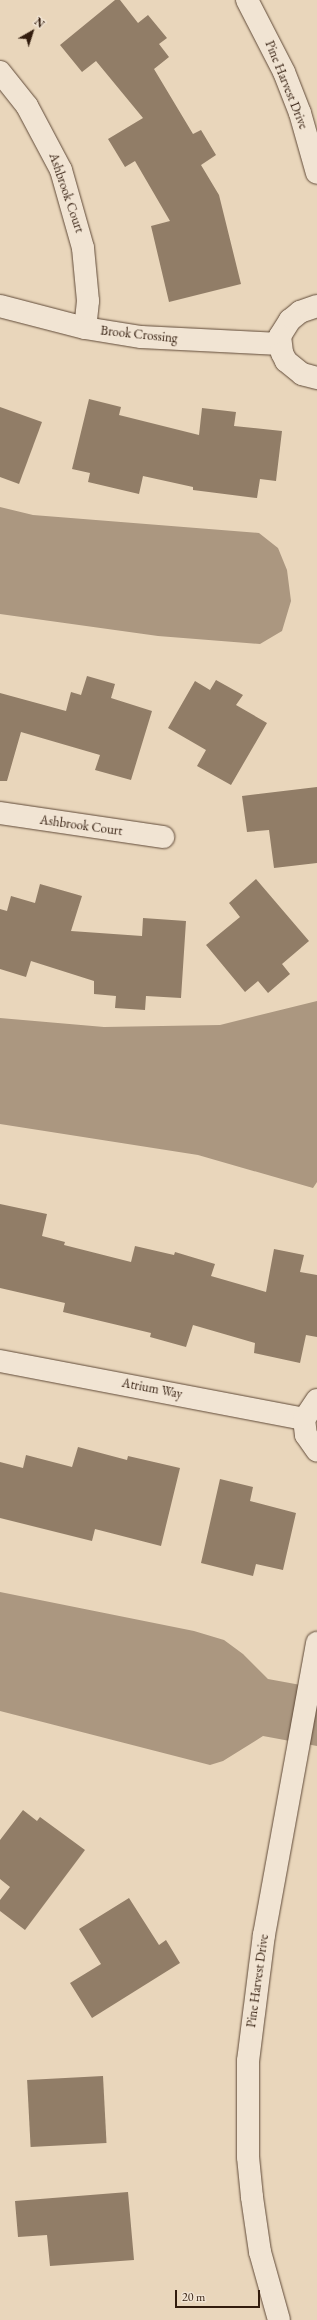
<!DOCTYPE html>
<html>
<head>
<meta charset="utf-8">
<style>
	body { margin:0 }
	#map { position:relative; width:317px; height:2320px; overflow:hidden; background:#e9d6bb; font-family:"EB Garamond",serif }
	div>[style] { position:absolute }
	[style*='--x'] { left:calc(var(--x)*1px); top:calc(var(--y)*1px); width:calc(var(--w)*1px); rotate:calc(var(--a)*1deg) }
	.water>* { inset:0; background:#ab9780 }
	.building>* { inset:0; background:#917d67; transform-origin:0 0 }
	.roads { filter:drop-shadow(0 0 1px #604a38) drop-shadow(0 0 1px #604a38) }
	.minor>* { height:22px; margin:-11px; padding:0 11px; transform-origin:11px; border-radius:11px; background:#f1e4d3 }
	.tertiary>* { height:22px; margin:-11px; padding:0 11px; transform-origin:11px; border-radius:11px; background:#f1e4d3 }
	span { translate:-50% -50%; white-space:nowrap; text-align:center; line-height:1.15; -webkit-text-stroke:4px #f1e4d3; paint-order:stroke }
	.street-label { font-size:13px; color:#321c0d }
	.north { position:absolute; left:12px; top:12px; width:40px; height:40px; -webkit-text-stroke:3px #f1e4d3; paint-order:stroke; rotate:39deg; font-size:11px; font-weight:700; line-height:16px; text-align:center; color:#321c0d }
	.north::after { content:''; display:block; margin:auto; width:14px; height:18px; background:#321c0d; clip-path:polygon(50% 0,100% 100%,50% 72%,0 100%) }
	.scale { position:absolute; left:175px; top:2290px; width:85px; height:18px; box-sizing:border-box; border:2px solid #321c0d; border-top:0; padding-left:5px; font-size:12px; line-height:14px; white-space:nowrap; color:#321c0d; -webkit-text-stroke:3px #f1e4d3; paint-order:stroke }
</style>
</head>
<body>
<div id="map">
	<div class="water">
		<i style="clip-path:polygon(0 507px,33px 515px,259px 533px,278px 548px,287px 570px,291px 601px,282px 631px,260px 644px,158px 636px,0 614px)"></i>
		<i style="clip-path:polygon(317px 1001px,317px 1182px,313px 1188px,198px 1155px,0 1124px,0 1018px,104px 1027px,220px 1025px)"></i>
		<i style="clip-path:polygon(0 1592px,194px 1631px,224px 1640px,243px 1654px,268px 1679px,317px 1688px,317px 1746px,263px 1736px,223px 1761px,210px 1765px,0 1711px)"></i>
	</div>
	<div class="building">
		<i style="clip-path:polygon(115px 0,120px 0,138px 23px,148px 15px,167px 38px,159px 44px,169px 57px,154px 69px,193px 134px,201px 130px,216px 155px,201px 165px,219px 195px,241px 284px,169px 302px,151px 226px,170px 221px,135px 161px,125px 167px,108px 139px,143px 118px,96px 61px,82px 72px,60px 45px)"></i>
		<i style="clip-path:polygon(89px 399px,121px 407px,119px 415px,199px 435px,202px 408px,236px 412px,234px 426px,282px 431px,276px 481px,260px 479px,257px 498px,193px 490px,193px 487px,143px 476px,139px 494px,88px 482px,90px 473px,72px 469px)"></i>
		<i style="clip-path:polygon(0 407px,42px 422px,19px 484px,0 477px)"></i>
		<i style="clip-path:polygon(87px 676px,115px 684px,111px 698px,152px 711px,131px 780px,95px 770px,100px 755px,21px 732px,7px 781px,0 781px,0 693px,66px 711px,71px 692px,81px 695px)"></i>
		<i style="clip-path:polygon(216px 680px,243px 695px,236px 705px,267px 723px,231px 785px,197px 766px,206px 750px,168px 728px,195px 681px,210px 690px)"></i>
		<i style="clip-path:polygon(317px 787px,317px 863px,274px 868px,269px 830px,247px 832px,242px 796px)"></i>
		<i style="clip-path:polygon(256px 879px,309px 941px,282px 964px,290px 974px,268px 993px,258px 981px,245px 992px,206px 945px,240px 917px,229px 903px)"></i>
		<i style="clip-path:polygon(40px 884px,82px 896px,71px 931px,142px 936px,143px 918px,186px 921px,181px 998px,146px 996px,145px 1010px,115px 1008px,116px 996px,94px 994px,94px 981px,31px 961px,26px 977px,0 969px,0 909px,7px 911px,11px 896px,35px 903px)"></i>
		<i style="clip-path:polygon(0 1204px,47px 1214px,42px 1236px,65px 1242px,64px 1245px,131px 1262px,135px 1246px,174px 1255px,175px 1252px,215px 1264px,211px 1276px,266px 1292px,274px 1249px,304px 1255px,300px 1272px,317px 1275px,317px 1337px,306px 1335px,300px 1363px,254px 1353px,255px 1343px,193px 1325px,186px 1347px,150px 1337px,151px 1333px,63px 1312px,65px 1303px,0 1288px)"></i>
		<i style="clip-path:polygon(78px 1447px,127px 1460px,128px 1456px,180px 1468px,161px 1546px,95px 1529px,92px 1541px,0 1518px,0 1462px,23px 1468px,26px 1455px,72px 1467px)"></i>
		<i style="clip-path:polygon(220px 1479px,253px 1487px,250px 1501px,296px 1513px,283px 1570px,256px 1564px,253px 1576px,201px 1563px)"></i>
		<i style="clip-path:polygon(23px 1810px,37px 1821px,40px 1817px,85px 1850px,25px 1930px,0 1911px,0 1900px,10px 1887px,0 1879px,0 1840px)"></i>
		<i style="clip-path:polygon(129px 1898px,159px 1945px,166px 1940px,180px 1963px,92px 2018px,70px 1983px,101px 1964px,79px 1929px)"></i>
		<i style="left:103px;top:2076px;width:67px;height:76px;rotate:87deg"></i>
		<i style="clip-path:polygon(128px 2192px,134px 2260px,50px 2266px,47px 2235px,18px 2237px,15px 2201px)"></i>
	</div>
	<div class="roads">
		<div class="minor">
			<i style="--x:0;--y:72;--w:43;--a:51.5"></i>
			<i style="--x:27;--y:106;--w:72;--a:62"></i>
			<i style="--x:61;--y:170;--w:81;--a:74.2"></i>
			<i style="--x:83;--y:248;--w:53;--a:84.6"></i>
			<i style="--x:88;--y:301;--w:27;--a:96"></i>
			<i style="--x:0;--y:306;--w:88;--a:14.5"></i>
			<i style="--x:85;--y:328;--w:57;--a:9.1"></i>
			<i style="--x:141;--y:337;--w:139;--a:2.9"></i>
			<i style="--x:317;--y:306;--w:18;--a:161"></i>
			<i style="--x:300;--y:312;--w:13;--a:141"></i>
			<i style="--x:290;--y:320;--w:19;--a:122"></i>
			<i style="--x:280;--y:336;--w:17;--a:83"></i>
			<i style="--x:282;--y:353;--w:9;--a:63"></i>
			<i style="--x:286;--y:361;--w:21;--a:39"></i>
			<i style="--x:302;--y:374;--w:16;--a:15"></i>
			<i style="--x:0;--y:813;--w:165;--a:8.4"></i>
			<i style="--x:0;--y:1361;--w:309;--a:10.8"></i>
			<i style="--x:317;--y:1400;--w:23;--a:124"></i>
			<i style="--x:304;--y:1419;--w:16;--a:83"></i>
			<i style="--x:306;--y:1435;--w:19;--a:55"></i>
		</div>
		<div class="tertiary">
			<i style="--x:247;--y:0;--w:81;--a:62.8"></i>
			<i style="--x:284;--y:72;--w:44;--a:68.7"></i>
			<i style="--x:300;--y:113;--w:62;--a:74.2"></i>
			<i style="--x:279;--y:2320;--w:71;--a:-105.6"></i>
			<i style="--x:260;--y:2252;--w:56;--a:-98.3"></i>
			<i style="--x:252;--y:2197;--w:40;--a:-95.7"></i>
			<i style="--x:248;--y:2157;--w:96;--a:-90"></i>
			<i style="--x:248;--y:2061;--w:127;--a:-82.8"></i>
			<i style="--x:264;--y:1935;--w:297;--a:-79.7"></i>
		</div>
	</div>
	<div class="street-label">
		<span style="left:286px;top:85px;rotate:68deg">Pine Harvest Drive</span>
		<span style="left:66px;top:193px;rotate:71deg">Ashbrook Court</span>
		<span style="left:139px;top:335px;rotate:6deg">Brook Crossing</span>
		<span style="left:81px;top:826px;rotate:8deg">Ashbrook Court</span>
		<span style="left:152px;top:1389px;rotate:11deg">Atrium Way</span>
		<span style="left:258px;top:1981px;rotate:-82deg">Pine Harvest Drive</span>
	</div>
	<div class="north">N</div>
	<div class="scale">20 m</div>
</div>
</body>
</html>
